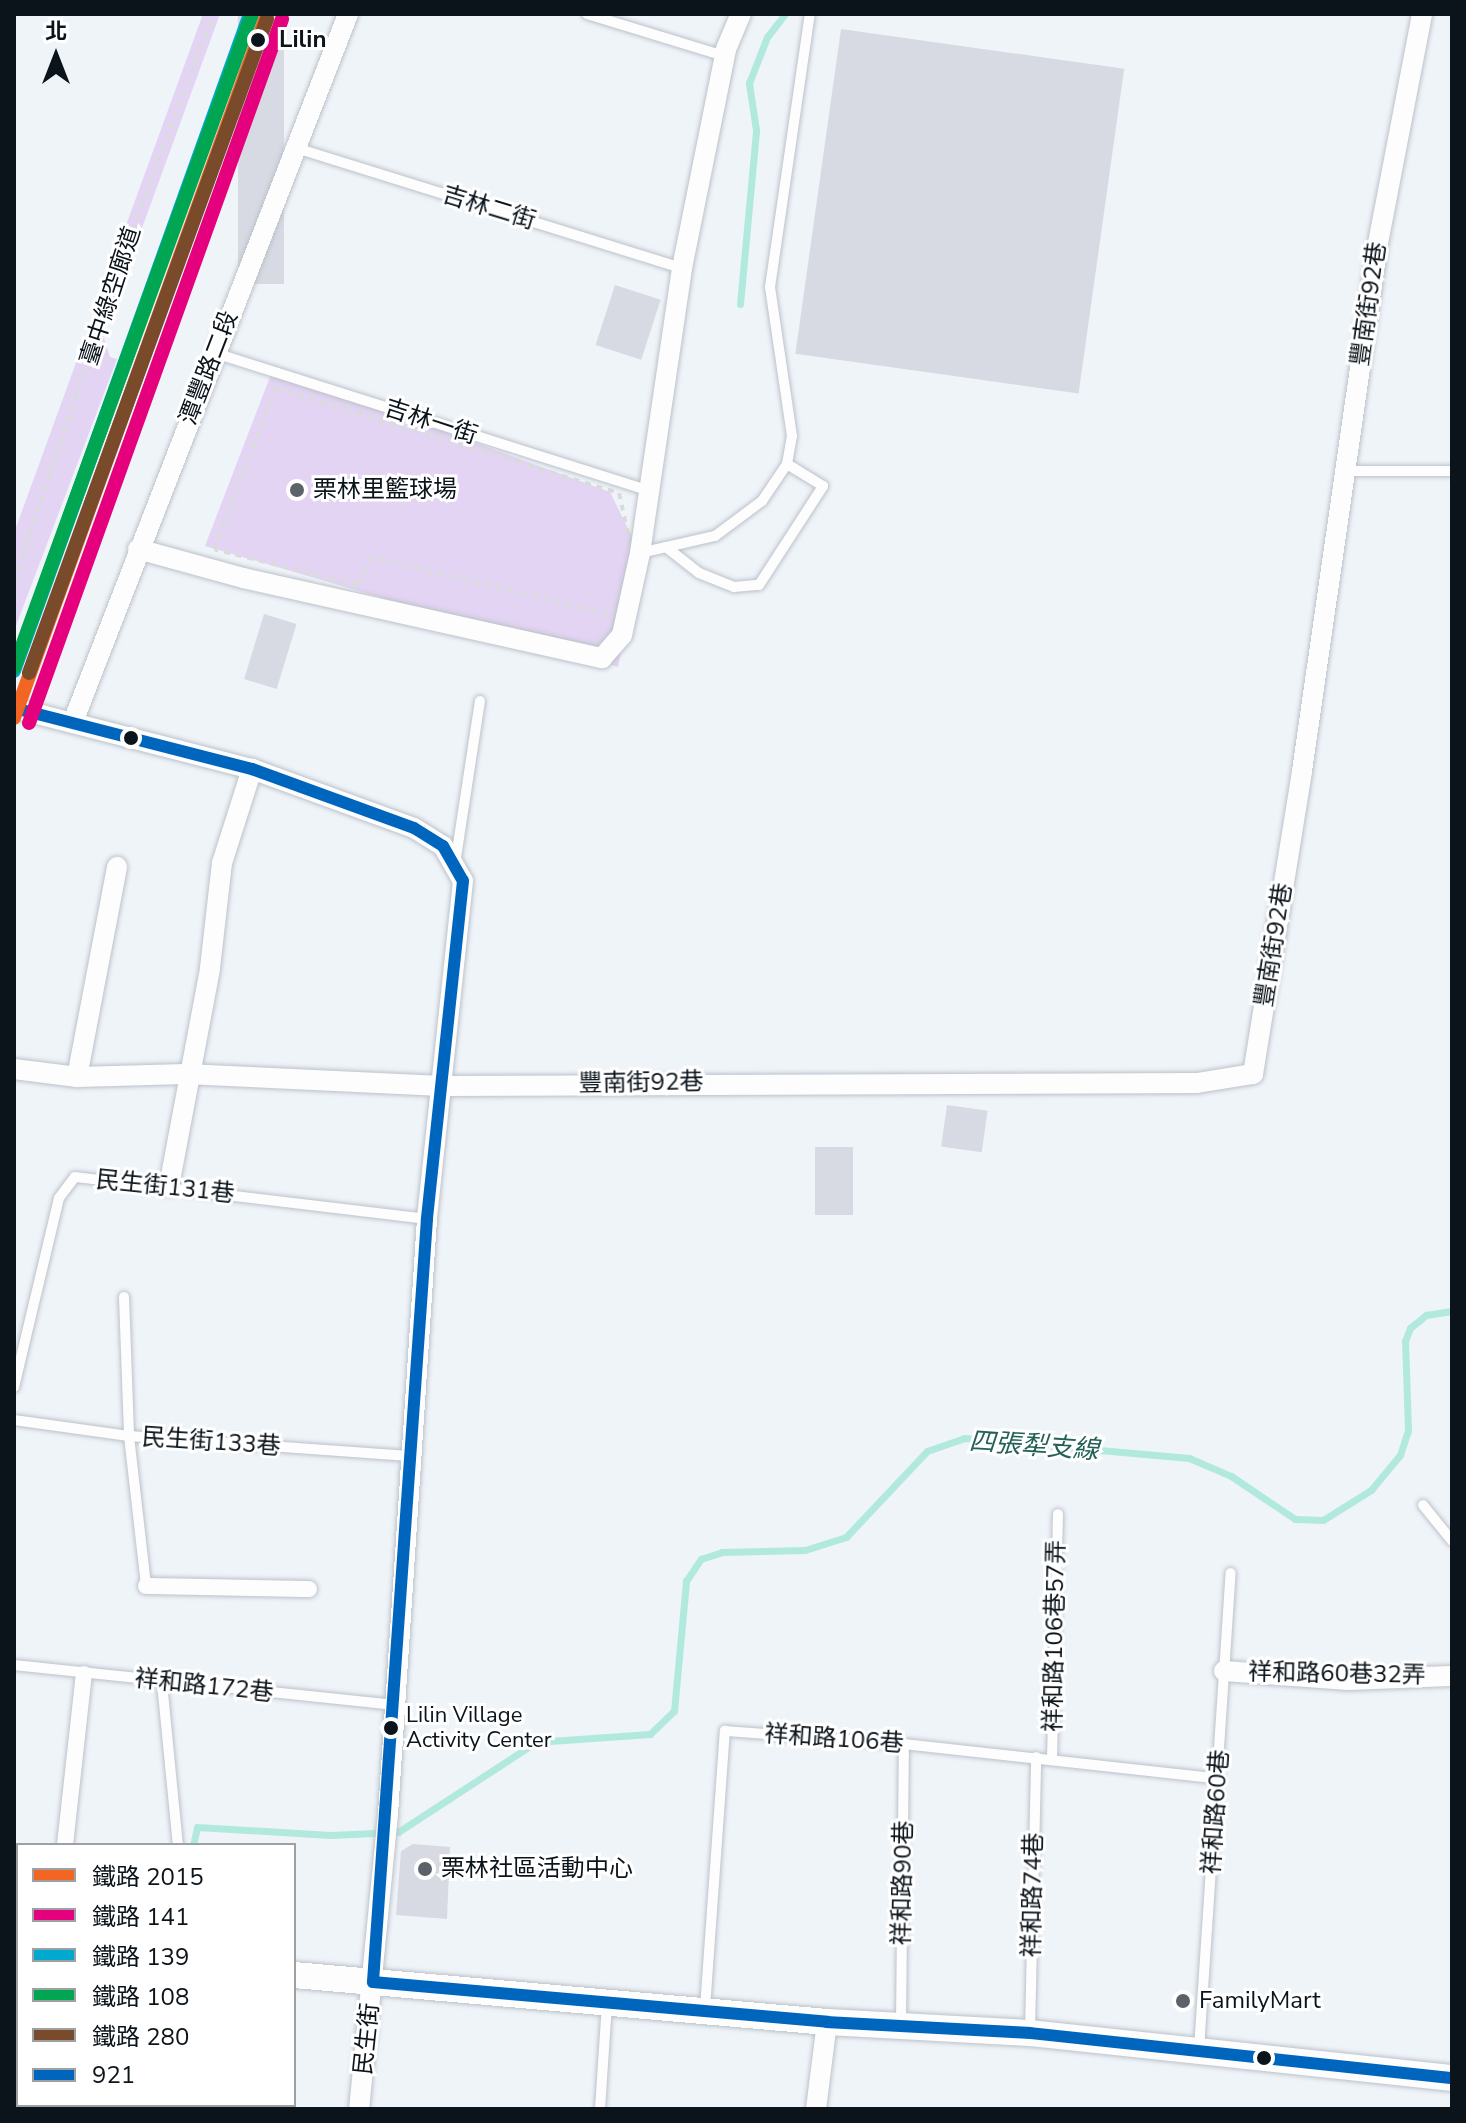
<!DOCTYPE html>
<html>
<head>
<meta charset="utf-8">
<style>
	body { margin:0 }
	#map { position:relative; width:1466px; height:2123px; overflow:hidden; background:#eff4f9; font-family:"Nunito Sans","Noto Sans TC",sans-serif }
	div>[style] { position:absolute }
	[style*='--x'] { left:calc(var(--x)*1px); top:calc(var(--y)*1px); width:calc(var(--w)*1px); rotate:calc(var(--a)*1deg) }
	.green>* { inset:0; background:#e2d4f2 }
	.stream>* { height:7px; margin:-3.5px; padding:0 3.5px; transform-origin:3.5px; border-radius:3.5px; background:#b2e9df }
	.building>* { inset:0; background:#d7dae2; transform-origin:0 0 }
	.path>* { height:4px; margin-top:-2px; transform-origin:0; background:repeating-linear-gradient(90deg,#d9dbdd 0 6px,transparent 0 12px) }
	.roads { filter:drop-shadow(0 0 2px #bcc2c9) drop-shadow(0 0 2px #bcc2c9) }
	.service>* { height:10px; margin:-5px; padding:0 5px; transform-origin:5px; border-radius:5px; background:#fdfdfe }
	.pedestrian>* { height:16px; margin:-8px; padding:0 8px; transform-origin:8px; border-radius:8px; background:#fdfdfe }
	.minor>* { height:20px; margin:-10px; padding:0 10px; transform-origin:10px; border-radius:10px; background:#fdfdfe }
	.tertiary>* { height:26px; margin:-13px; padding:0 13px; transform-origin:13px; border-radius:13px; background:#fdfdfe }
	.bus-1>* { height:12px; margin:-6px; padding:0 6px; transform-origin:6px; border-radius:6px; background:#0065bd }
	.rail-1>* { height:14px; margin:-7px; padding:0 7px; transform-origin:7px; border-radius:7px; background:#f26522 }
	.rail-2>* { height:14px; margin:-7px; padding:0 7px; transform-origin:7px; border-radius:7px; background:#e5007d }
	.rail-3>* { height:14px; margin:-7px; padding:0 7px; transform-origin:7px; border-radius:7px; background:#00a9ce }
	.rail-4>* { height:14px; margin:-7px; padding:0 7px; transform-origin:7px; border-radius:7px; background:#00a651 }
	.rail-5>* { height:14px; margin:-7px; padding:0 7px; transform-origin:7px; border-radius:7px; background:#7a4b2a }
	.dots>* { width:22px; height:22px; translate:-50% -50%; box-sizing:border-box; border:4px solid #fff; border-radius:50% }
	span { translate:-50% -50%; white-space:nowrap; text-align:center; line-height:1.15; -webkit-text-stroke:6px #fff; paint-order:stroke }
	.bus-label { font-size:22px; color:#0b141b }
	.left { translate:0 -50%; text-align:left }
	.stop-label { font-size:24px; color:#0b141b; font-weight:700 }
	.street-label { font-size:24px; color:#0b141b }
	.poi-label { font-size:24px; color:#0b141b }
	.water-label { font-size:26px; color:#236156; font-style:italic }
	.frame { position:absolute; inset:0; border:16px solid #0b141b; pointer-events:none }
	.legend { position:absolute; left:16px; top:1843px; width:280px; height:264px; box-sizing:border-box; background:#fff; border:2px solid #9da1a4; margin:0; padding:10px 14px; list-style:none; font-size:24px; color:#0b141b }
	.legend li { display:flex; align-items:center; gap:16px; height:40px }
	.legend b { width:40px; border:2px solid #9da1a4 }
	.north { position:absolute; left:16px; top:16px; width:80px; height:80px; -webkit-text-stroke:6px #fff; paint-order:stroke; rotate:0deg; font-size:22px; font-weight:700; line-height:32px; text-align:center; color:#0b141b }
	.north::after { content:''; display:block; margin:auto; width:28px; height:36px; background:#0b141b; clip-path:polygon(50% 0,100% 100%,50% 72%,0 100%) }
</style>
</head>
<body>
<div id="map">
	<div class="green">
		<i style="clip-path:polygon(203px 14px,220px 14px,103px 335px,110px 357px,117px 359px,14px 631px,14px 533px)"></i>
		<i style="clip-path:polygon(273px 369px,610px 492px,640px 553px,618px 667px,205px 546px)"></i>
	</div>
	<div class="stream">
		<i style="--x:740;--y:304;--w:175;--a:-84.7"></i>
		<i style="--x:756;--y:130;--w:48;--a:-98.5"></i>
		<i style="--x:749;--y:83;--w:49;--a:-68.6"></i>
		<i style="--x:767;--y:37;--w:29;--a:-52"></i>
		<i style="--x:193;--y:1845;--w:18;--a:-77"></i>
		<i style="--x:197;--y:1827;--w:133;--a:3.4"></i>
		<i style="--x:330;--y:1835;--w:68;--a:-2.5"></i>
		<i style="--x:398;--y:1832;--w:165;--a:-33.1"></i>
		<i style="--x:536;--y:1742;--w:114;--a:-4"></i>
		<i style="--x:650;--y:1734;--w:33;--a:-44"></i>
		<i style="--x:674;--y:1711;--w:131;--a:-84.7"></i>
		<i style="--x:686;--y:1581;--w:27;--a:-56"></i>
		<i style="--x:701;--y:1559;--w:22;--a:-18"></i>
		<i style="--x:722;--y:1552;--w:83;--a:-1.4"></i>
		<i style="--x:805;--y:1550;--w:43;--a:-17.6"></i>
		<i style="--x:846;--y:1537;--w:118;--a:-46.7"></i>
		<i style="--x:927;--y:1451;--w:39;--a:-19"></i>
		<i style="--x:964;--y:1438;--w:226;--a:5.1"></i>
		<i style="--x:1189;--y:1458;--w:46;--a:23.2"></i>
		<i style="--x:1231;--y:1476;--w:77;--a:33.9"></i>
		<i style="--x:1295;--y:1519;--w:28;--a:2"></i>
		<i style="--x:1323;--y:1520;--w:57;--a:-32"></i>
		<i style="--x:1371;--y:1490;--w:45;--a:-50.4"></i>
		<i style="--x:1400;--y:1455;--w:26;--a:-72"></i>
		<i style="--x:1408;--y:1430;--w:89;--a:-91.9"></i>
		<i style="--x:1405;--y:1341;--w:14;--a:-69"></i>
		<i style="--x:1410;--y:1328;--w:21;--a:-39"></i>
		<i style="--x:1426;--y:1315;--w:26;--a:-9"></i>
		<i style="--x:156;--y:2109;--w:4;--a:-76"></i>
	</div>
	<div class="building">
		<i style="left:238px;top:14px;width:46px;height:270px"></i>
		<i style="left:841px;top:29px;width:286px;height:328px;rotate:8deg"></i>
		<i style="left:615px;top:285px;width:48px;height:63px;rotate:18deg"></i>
		<i style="left:264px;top:614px;width:34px;height:68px;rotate:17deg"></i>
		<i style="left:947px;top:1105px;width:41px;height:42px;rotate:8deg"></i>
		<i style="left:815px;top:1147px;width:38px;height:68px"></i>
		<i style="clip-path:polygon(413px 1844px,450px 1847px,447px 1919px,396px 1915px,401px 1851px)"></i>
	</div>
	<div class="path">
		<i style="--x:275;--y:388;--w:360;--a:17"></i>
		<i style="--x:619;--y:493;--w:60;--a:77.6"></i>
		<i style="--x:632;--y:552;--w:66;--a:101.3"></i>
		<i style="--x:619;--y:617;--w:254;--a:-166.3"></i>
		<i style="--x:372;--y:557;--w:31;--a:117"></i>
		<i style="--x:358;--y:585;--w:148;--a:-166"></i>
		<i style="--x:214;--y:549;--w:172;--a:-69.2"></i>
		<i style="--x:14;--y:581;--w:311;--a:-71.6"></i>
		<i style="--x:112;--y:286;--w:290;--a:-69.6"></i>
	</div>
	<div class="roads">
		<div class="service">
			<i style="--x:587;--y:14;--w:140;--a:17"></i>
			<i style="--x:721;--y:55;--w:6;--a:-45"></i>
			<i style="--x:296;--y:148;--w:404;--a:17.3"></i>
			<i style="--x:215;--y:353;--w:453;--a:17.6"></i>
			<i style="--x:1345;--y:471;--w:107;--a:0"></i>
			<i style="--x:666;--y:547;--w:42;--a:38.2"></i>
			<i style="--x:699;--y:573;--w:38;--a:22"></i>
			<i style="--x:734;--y:587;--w:25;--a:-5"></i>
			<i style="--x:759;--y:585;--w:118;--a:-57.1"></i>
			<i style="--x:823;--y:486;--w:42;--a:-148.6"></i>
			<i style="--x:640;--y:553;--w:77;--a:-12.8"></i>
			<i style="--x:715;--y:536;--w:59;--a:-36.7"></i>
			<i style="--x:762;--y:501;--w:45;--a:-56"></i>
			<i style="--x:787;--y:464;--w:28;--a:-80"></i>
			<i style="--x:792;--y:436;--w:151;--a:-98.4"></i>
			<i style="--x:770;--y:287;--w:276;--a:-81.7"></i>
			<i style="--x:455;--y:864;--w:165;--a:-81.3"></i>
			<i style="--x:124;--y:1297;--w:139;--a:87.9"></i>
			<i style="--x:129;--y:1436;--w:151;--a:83.5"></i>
			<i style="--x:14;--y:1387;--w:194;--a:-76.6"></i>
			<i style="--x:59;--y:1198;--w:26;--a:-53"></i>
			<i style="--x:75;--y:1177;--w:354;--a:6.8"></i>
			<i style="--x:14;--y:1420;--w:116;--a:7.9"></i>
			<i style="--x:129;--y:1436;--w:281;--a:4.1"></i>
			<i style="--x:1423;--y:1505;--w:46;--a:51.1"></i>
			<i style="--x:14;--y:1665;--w:383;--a:6"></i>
			<i style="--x:162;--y:1683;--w:163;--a:84.4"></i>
			<i style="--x:1052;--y:1759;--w:245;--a:-88.6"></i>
			<i style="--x:705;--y:2008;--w:278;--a:-85.9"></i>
			<i style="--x:725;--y:1731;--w:179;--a:4.2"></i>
			<i style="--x:904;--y:1744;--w:317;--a:6.3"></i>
			<i style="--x:901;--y:2023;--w:279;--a:-89.4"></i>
			<i style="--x:1030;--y:2031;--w:274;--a:-88.7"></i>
			<i style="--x:1199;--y:2049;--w:477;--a:-86.2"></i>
			<i style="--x:114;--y:2109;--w:4;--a:-63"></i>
			<i style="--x:181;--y:2109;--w:4;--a:-76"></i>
			<i style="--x:600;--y:2109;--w:106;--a:-86.2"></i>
		</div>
		<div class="pedestrian">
			<i style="--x:146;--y:1586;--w:163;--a:1.1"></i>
			<i style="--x:65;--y:1845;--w:172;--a:-83.7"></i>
		</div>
		<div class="minor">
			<i style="--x:138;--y:549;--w:109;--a:15.4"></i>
			<i style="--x:243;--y:578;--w:368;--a:12.6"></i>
			<i style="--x:602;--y:658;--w:30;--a:-49"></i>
			<i style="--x:622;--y:635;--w:84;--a:-77.6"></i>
			<i style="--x:640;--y:553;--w:288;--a:-81.6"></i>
			<i style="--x:682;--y:268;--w:223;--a:-78.6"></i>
			<i style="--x:726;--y:49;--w:38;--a:-67"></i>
			<i style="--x:14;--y:708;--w:246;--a:14.4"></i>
			<i style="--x:252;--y:769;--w:172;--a:20"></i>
			<i style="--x:414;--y:828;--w:34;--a:32"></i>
			<i style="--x:443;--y:846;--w:40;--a:60.3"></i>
			<i style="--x:463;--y:881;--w:340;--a:96.1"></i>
			<i style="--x:427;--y:1219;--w:596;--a:93.75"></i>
			<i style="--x:388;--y:1814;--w:296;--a:95.6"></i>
			<i style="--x:73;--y:722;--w:760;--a:-68.77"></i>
			<i style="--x:14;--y:1069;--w:64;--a:7.2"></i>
			<i style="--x:77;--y:1077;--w:109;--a:-1.6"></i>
			<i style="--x:186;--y:1074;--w:256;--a:2.7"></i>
			<i style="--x:442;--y:1086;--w:755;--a:-0.23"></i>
			<i style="--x:1197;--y:1083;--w:57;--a:-9.1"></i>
			<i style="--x:1253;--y:1074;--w:307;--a:-80.8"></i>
			<i style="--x:1302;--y:771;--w:533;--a:-81.81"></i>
			<i style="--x:1378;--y:243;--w:233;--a:-79.1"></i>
			<i style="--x:77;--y:1077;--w:214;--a:-79.2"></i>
			<i style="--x:169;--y:1186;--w:222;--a:-79.3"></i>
			<i style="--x:210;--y:968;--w:106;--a:-83.5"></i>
			<i style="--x:222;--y:863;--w:99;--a:-72.3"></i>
			<i style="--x:1224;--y:1671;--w:125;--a:4.1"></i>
			<i style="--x:1349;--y:1680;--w:101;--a:-2.3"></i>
			<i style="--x:14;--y:2092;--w:4;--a:14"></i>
			<i style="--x:66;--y:2105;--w:25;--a:9"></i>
			<i style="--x:816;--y:2109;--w:88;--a:-82.8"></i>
		</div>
		<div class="tertiary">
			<i style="--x:14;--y:1942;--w:4;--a:14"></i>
			<i style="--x:294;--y:1975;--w:535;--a:5.04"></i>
			<i style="--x:827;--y:2022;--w:203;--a:3.1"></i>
			<i style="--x:1030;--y:2033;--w:424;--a:6.1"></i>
		</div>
	</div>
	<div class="bus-1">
		<i style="--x:14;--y:708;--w:246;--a:14.4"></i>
		<i style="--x:252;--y:769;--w:172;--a:20"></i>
		<i style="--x:414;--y:828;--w:34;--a:32"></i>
		<i style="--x:443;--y:846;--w:40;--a:60.3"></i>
		<i style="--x:463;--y:881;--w:340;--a:96.1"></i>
		<i style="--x:427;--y:1219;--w:765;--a:94.05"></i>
		<i style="--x:373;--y:1982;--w:456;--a:5"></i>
		<i style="--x:827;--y:2022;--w:203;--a:3.1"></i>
		<i style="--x:1030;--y:2033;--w:424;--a:6.1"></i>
	</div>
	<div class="rail-1">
		<i style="--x:14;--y:718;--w:748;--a:-70.23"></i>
	</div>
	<div class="rail-2">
		<i style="--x:29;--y:723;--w:748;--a:-70.23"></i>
	</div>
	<div class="rail-3">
		<i style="--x:14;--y:671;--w:698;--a:-70.24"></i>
	</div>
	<div class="rail-4">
		<i style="--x:14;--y:668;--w:696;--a:-70"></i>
	</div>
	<div class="rail-5">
		<i style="--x:29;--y:673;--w:696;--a:-70"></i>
	</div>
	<div class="dots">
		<i style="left:258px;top:40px;background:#0b141b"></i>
		<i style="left:297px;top:490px;background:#5b6269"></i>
		<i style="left:131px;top:738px;background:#0b141b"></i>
		<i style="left:391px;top:1728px;background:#0b141b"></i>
		<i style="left:425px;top:1869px;background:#5b6269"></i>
		<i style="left:1183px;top:2001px;background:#5b6269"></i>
		<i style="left:1264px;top:2058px;background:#0b141b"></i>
	</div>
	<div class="bus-label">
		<span class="left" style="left:406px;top:1728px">Lilin Village<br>Activity Center</span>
	</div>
	<div class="stop-label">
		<span class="left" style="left:279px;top:40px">Lilin</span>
	</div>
	<div class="street-label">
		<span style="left:489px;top:208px;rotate:17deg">吉林二街</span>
		<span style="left:111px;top:296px;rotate:-72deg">臺中綠空廊道</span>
		<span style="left:1369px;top:304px;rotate:-82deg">豐南街92巷</span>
		<span style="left:209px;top:368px;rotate:-69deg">潭豐路二段</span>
		<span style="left:431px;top:422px;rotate:18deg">吉林一街</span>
		<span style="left:1274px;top:945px;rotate:-81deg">豐南街92巷</span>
		<span style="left:641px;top:1083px;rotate:-1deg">豐南街92巷</span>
		<span style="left:165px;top:1187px;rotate:6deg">民生街131巷</span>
		<span style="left:211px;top:1442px;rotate:4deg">民生街133巷</span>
		<span style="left:1055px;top:1636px;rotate:-89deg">祥和路106巷57弄</span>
		<span style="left:1337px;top:1674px;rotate:1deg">祥和路60巷32弄</span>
		<span style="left:204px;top:1686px;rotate:6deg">祥和路172巷</span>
		<span style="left:834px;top:1739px;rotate:4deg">祥和路106巷</span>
		<span style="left:1216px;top:1812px;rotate:-86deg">祥和路60巷</span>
		<span style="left:903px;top:1883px;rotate:-89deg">祥和路90巷</span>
		<span style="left:1033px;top:1895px;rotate:-89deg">祥和路74巷</span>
		<span style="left:367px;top:2039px;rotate:-84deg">民生街</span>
	</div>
	<div class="poi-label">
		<span class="left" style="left:313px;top:490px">栗林里籃球場</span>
		<span class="left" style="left:441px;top:1869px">栗林社區活動中心</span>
		<span class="left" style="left:1199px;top:2001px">FamilyMart</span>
	</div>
	<div class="water-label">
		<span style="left:1034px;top:1446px;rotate:4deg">四張犁支線</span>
	</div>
	<div class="frame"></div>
	<ul class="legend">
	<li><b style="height:10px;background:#f26522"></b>鐵路 2015</li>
	<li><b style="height:10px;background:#e5007d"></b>鐵路 141</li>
	<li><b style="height:10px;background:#00a9ce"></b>鐵路 139</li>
	<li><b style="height:10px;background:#00a651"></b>鐵路 108</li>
	<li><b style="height:10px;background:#7a4b2a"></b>鐵路 280</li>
	<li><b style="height:10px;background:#0065bd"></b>921</li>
	</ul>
	<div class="north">北</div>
</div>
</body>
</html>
